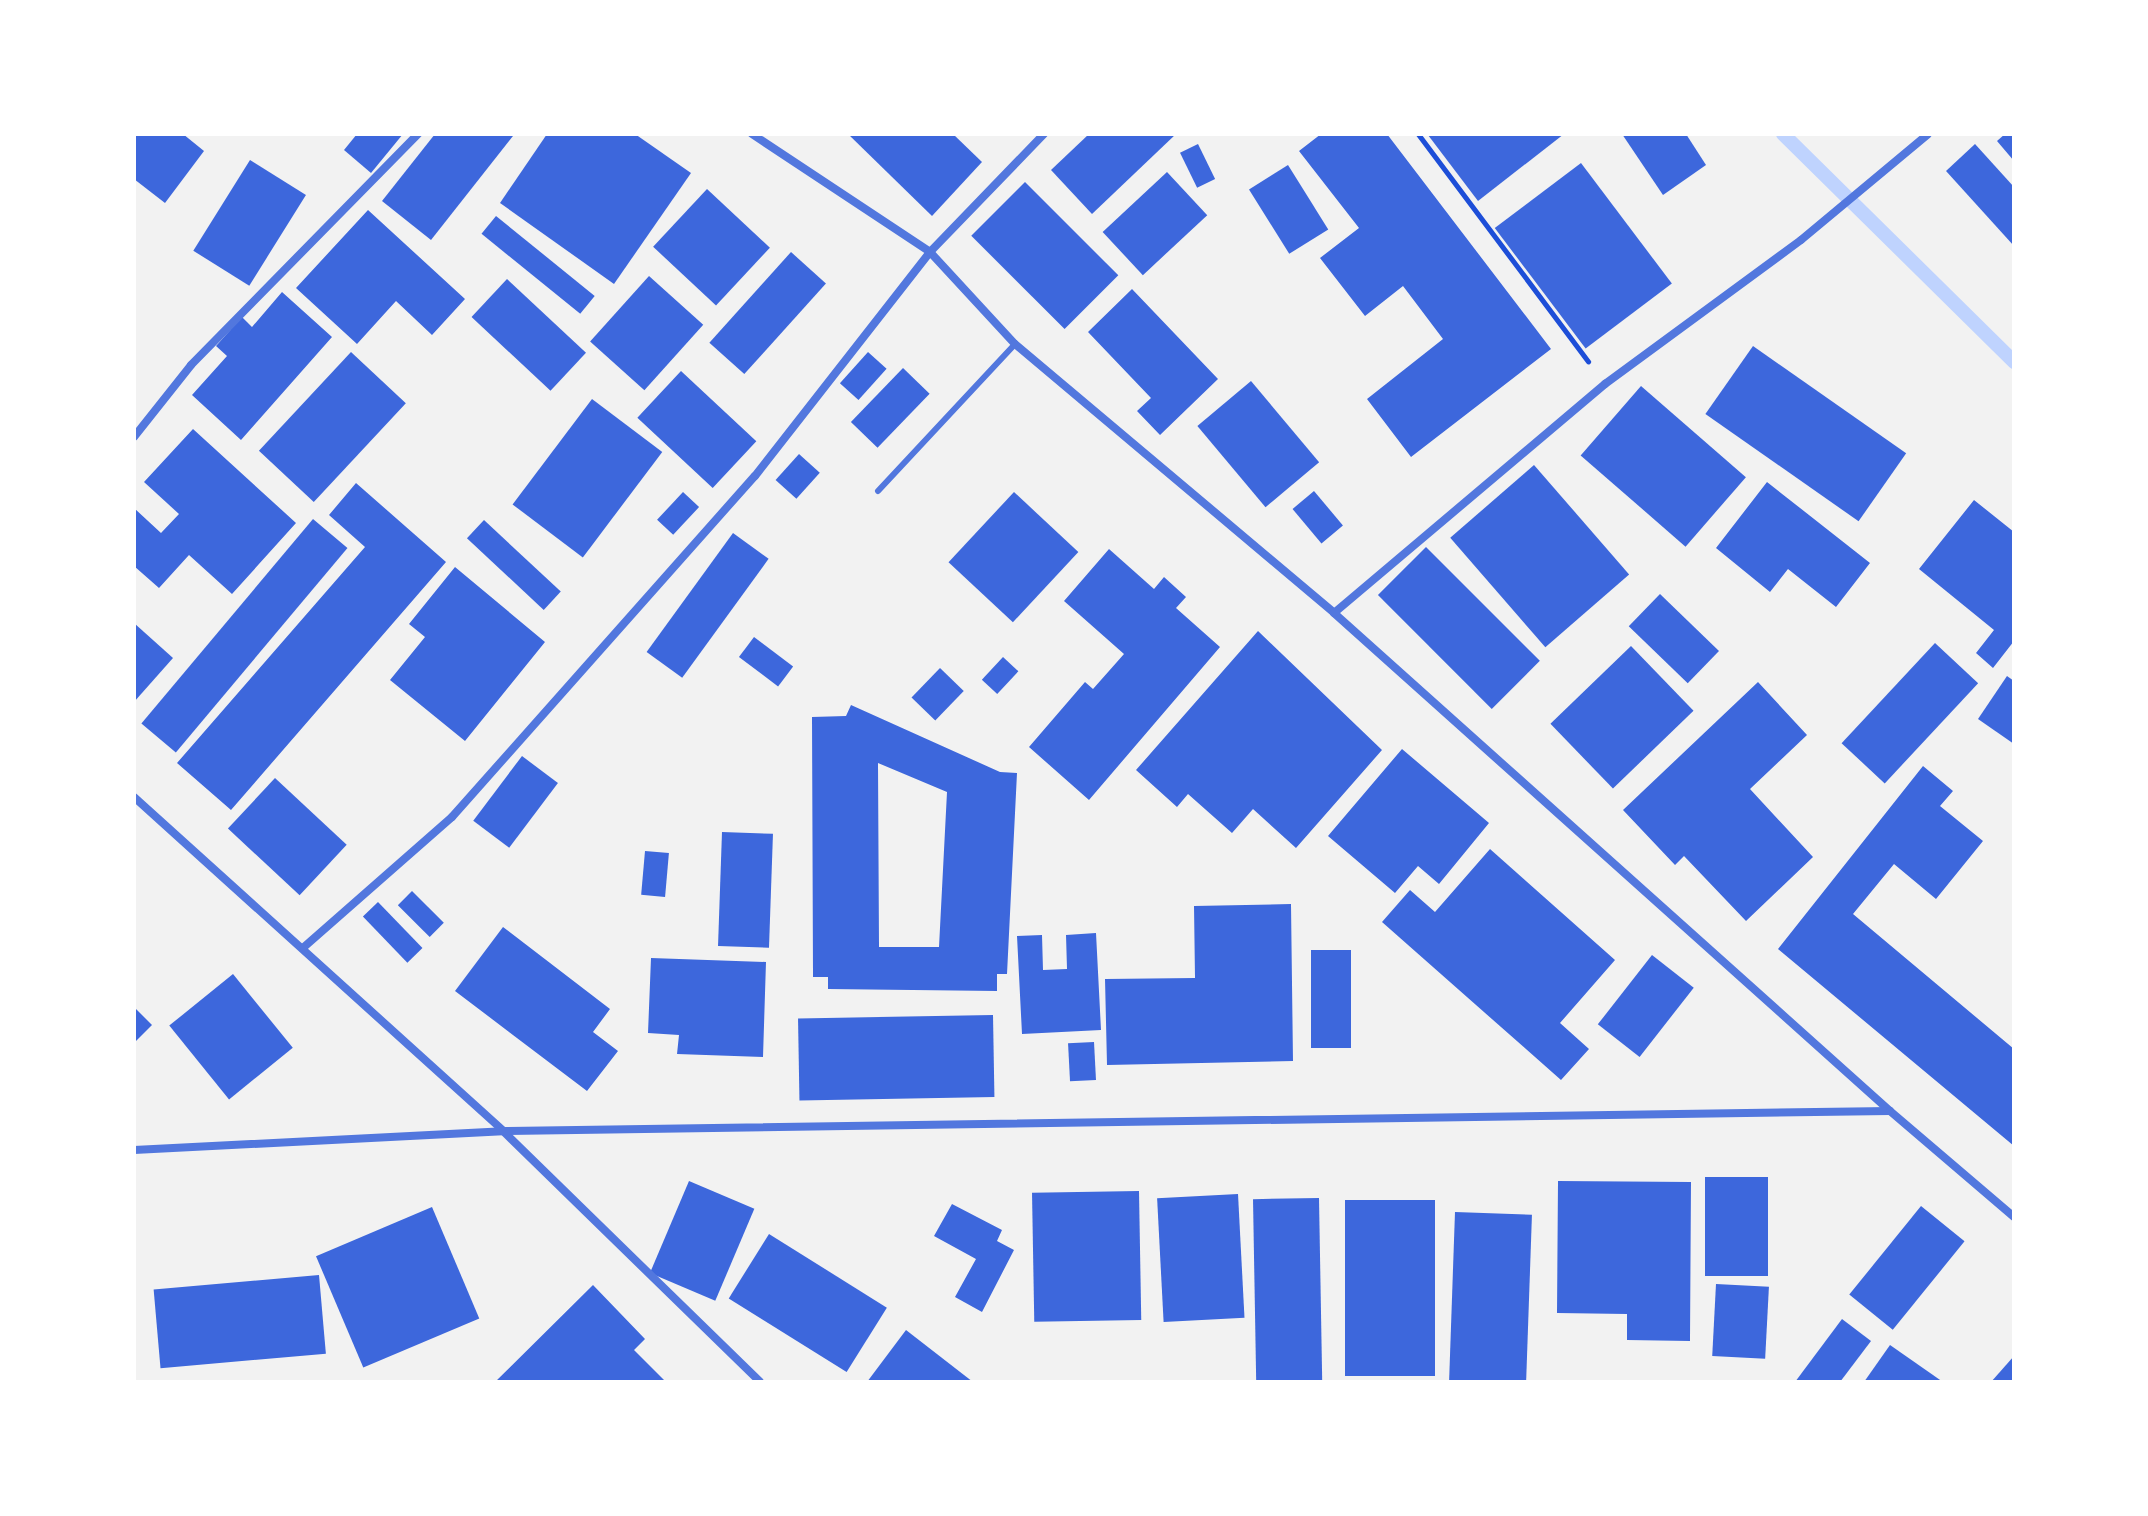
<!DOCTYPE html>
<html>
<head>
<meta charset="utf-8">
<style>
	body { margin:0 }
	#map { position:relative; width:2148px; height:1516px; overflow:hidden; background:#f2f2f2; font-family:"Work Sans",sans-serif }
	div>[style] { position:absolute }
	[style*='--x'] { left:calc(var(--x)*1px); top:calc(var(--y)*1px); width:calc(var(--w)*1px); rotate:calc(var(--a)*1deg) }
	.stream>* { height:14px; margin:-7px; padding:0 7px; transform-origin:7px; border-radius:7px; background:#bfd3fe }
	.building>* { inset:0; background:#3d67dc; transform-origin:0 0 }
	.path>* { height:5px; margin:-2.5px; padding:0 2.5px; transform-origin:2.5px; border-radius:2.5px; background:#1d4ed8 }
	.service>* { height:6px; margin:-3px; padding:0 3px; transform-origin:3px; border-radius:3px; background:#5277de }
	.minor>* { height:8px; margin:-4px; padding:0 4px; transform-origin:4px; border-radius:4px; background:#5277de }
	span { translate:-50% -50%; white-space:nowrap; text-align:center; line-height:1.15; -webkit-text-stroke:6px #fff; paint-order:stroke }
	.frame { position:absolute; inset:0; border:136px solid #fff; pointer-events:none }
</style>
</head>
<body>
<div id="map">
	<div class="stream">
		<i style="--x:1783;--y:134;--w:325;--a:44.6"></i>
	</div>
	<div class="building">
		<i style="clip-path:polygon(134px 134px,183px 134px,204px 151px,165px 203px,134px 179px)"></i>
		<i style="clip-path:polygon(357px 134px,403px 134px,371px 173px,344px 150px)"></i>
		<i style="clip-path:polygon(435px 134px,513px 136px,431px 240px,382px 201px)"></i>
		<i style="clip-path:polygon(547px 134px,635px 134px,691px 173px,614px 284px,500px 203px)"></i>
		<i style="clip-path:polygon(848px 134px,953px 134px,982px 162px,932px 216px)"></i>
		<i style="clip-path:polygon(1089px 134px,1176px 134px,1092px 214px,1051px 170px)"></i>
		<i style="clip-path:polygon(1321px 134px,1387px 134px,1551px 349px,1411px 457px,1367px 399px,1443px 339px,1403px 286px,1365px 316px,1320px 258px,1359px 228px,1299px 151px)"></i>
		<i style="clip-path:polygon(1564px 134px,1478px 201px,1428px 135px,1429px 134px)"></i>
		<i style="clip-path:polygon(1622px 134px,1686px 134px,1706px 165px,1663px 195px)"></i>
		<i style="clip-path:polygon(2005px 134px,2014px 134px,2014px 161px,1997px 141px)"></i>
		<i style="left:1198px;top:144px;width:39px;height:20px;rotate:64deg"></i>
		<i style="clip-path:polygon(1975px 144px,2014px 187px,2014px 246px,1946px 171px)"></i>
		<i style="left:250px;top:160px;width:66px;height:107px;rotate:32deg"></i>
		<i style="left:1581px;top:163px;width:151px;height:108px;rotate:53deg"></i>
		<i style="left:1288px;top:165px;width:76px;height:46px;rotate:58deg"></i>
		<i style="left:1167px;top:172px;width:59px;height:88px;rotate:47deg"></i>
		<i style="left:1025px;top:182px;width:132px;height:76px;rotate:45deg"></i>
		<i style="left:707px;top:189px;width:86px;height:79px;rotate:43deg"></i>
		<i style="clip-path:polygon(368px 210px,465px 299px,432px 335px,396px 301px,357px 344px,296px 288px)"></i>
		<i style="left:496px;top:216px;width:127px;height:23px;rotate:39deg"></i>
		<i style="left:791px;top:252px;width:47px;height:122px;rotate:42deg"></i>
		<i style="left:649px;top:276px;width:73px;height:88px;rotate:42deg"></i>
		<i style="left:507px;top:279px;width:108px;height:52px;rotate:43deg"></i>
		<i style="clip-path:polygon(1132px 289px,1218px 379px,1160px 435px,1137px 411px,1151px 398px,1088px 332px)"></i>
		<i style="clip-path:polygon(282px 292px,332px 337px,241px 440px,192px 395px,227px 356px,216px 346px,242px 317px,252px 327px)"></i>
		<i style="left:1753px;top:346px;width:187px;height:83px;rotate:35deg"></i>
		<i style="left:351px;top:352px;width:75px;height:135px;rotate:43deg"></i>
		<i style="left:868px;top:352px;width:25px;height:42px;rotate:42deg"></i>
		<i style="left:903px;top:368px;width:37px;height:75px;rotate:44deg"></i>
		<i style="left:681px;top:371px;width:103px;height:64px;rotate:43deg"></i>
		<i style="left:1251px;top:381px;width:106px;height:70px;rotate:50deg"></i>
		<i style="left:1641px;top:386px;width:139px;height:92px;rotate:41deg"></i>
		<i style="left:592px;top:399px;width:88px;height:132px;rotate:37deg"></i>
		<i style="clip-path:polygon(193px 429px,296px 523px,232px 594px,189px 555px,159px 588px,134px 566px,134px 508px,161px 533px,179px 514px,144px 482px)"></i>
		<i style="left:799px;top:454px;width:28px;height:35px;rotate:42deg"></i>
		<i style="left:1534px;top:465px;width:145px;height:111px;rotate:49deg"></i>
		<i style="clip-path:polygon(1767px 482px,1870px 563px,1836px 607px,1788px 569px,1770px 592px,1716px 548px)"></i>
		<i style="clip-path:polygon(356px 483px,446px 562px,231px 810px,177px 763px,365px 547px,329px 515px)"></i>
		<i style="left:1314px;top:491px;width:45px;height:28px;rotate:50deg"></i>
		<i style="left:683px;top:492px;width:22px;height:38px;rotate:43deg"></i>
		<i style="left:1014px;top:492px;width:88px;height:96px;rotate:43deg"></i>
		<i style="clip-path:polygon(1974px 500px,2014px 532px,2014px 641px,1993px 668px,1976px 653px,1994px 630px,1919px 569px)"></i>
		<i style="left:313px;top:519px;width:45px;height:267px;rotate:40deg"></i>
		<i style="left:484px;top:520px;width:105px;height:25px;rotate:43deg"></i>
		<i style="left:733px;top:533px;width:44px;height:147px;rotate:36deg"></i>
		<i style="left:1426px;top:547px;width:161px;height:68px;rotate:45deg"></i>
		<i style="clip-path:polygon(1109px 549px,1154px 589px,1164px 577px,1186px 597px,1176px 608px,1220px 647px,1089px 800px,1029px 747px,1085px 682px,1093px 689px,1124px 654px,1064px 601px)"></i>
		<i style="clip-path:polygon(455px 567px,545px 642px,465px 741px,390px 680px,425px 637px,409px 624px)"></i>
		<i style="left:1660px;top:594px;width:82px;height:45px;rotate:44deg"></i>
		<i style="clip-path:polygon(134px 623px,173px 658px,134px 702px)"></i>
		<i style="clip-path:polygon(1258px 631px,1382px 750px,1296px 848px,1253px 809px,1232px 833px,1188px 794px,1177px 807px,1136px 770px)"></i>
		<i style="left:754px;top:637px;width:49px;height:25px;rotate:37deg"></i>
		<i style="left:1935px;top:643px;width:59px;height:137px;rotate:43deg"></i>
		<i style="left:1631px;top:646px;width:90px;height:112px;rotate:46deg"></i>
		<i style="left:1003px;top:657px;width:21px;height:31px;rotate:43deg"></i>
		<i style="left:940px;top:668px;width:33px;height:41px;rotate:44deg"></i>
		<i style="clip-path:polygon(2007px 676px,2014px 681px,2014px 744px,1978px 719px)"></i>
		<i style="clip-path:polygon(1758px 682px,1807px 735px,1750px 789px,1813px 857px,1746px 921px,1684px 856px,1675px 865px,1623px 810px)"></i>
		<i style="clip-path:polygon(evenodd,851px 705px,1000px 772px,1017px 773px,1007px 974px,997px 974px,997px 991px,828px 989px,828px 977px,813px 977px,812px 717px,846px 716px,851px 705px,878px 763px,947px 792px,939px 947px,879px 947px,878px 763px)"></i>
		<i style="clip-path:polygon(1402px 749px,1489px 823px,1439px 884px,1418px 866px,1395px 893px,1328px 836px)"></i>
		<i style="left:522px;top:756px;width:45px;height:81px;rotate:37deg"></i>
		<i style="clip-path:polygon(1923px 766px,1953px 791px,1940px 806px,1983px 841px,1936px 899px,1894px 864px,1853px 914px,2014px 1049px,2014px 1146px,1778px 949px)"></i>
		<i style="left:275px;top:778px;width:98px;height:69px;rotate:43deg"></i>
		<i style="left:722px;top:832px;width:51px;height:114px;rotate:2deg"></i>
		<i style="clip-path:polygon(1490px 849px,1615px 960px,1560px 1023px,1589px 1049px,1561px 1080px,1382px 922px,1410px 890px,1435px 912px)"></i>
		<i style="left:645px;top:851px;width:24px;height:44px;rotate:5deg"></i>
		<i style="left:412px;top:891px;width:45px;height:20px;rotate:45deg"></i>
		<i style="left:378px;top:902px;width:64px;height:21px;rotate:46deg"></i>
		<i style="clip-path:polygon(1291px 904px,1293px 1061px,1107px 1065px,1105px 979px,1195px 978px,1194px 906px)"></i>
		<i style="clip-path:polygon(503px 927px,610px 1009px,593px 1032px,618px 1051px,587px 1091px,455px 991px)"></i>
		<i style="clip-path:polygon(1096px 933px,1101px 1030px,1022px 1034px,1017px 936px,1042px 935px,1043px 970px,1067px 969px,1066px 935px)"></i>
		<i style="left:1311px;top:950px;width:40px;height:98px"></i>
		<i style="left:1652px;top:955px;width:53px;height:88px;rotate:38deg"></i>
		<i style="clip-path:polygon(651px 958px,766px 962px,763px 1057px,677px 1054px,679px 1035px,648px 1033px)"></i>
		<i style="left:233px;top:974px;width:95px;height:82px;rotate:51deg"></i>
		<i style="clip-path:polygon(134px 1007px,152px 1025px,134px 1043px)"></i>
		<i style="left:993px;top:1015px;width:82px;height:195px;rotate:89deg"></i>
		<i style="left:1094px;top:1042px;width:38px;height:26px;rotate:87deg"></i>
		<i style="left:1705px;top:1177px;width:63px;height:99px"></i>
		<i style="left:689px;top:1181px;width:71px;height:100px;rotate:23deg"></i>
		<i style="clip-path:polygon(1558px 1181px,1691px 1182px,1690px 1341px,1627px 1340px,1627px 1314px,1557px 1313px)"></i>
		<i style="left:1139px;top:1191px;width:129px;height:107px;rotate:89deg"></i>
		<i style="left:1238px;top:1194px;width:124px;height:81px;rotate:87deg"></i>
		<i style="left:1319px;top:1198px;width:183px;height:66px;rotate:89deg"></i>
		<i style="left:1345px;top:1200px;width:90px;height:176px"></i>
		<i style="clip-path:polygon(952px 1204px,1002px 1230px,997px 1241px,1014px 1250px,982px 1312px,955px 1297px,976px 1259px,934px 1236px)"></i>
		<i style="left:1921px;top:1206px;width:56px;height:114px;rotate:39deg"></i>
		<i style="left:432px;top:1207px;width:121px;height:126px;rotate:67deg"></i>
		<i style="left:1455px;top:1212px;width:77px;height:170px;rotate:2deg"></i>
		<i style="left:769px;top:1234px;width:139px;height:76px;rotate:32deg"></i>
		<i style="left:319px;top:1275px;width:79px;height:166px;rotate:85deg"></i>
		<i style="left:1716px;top:1284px;width:53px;height:72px;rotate:3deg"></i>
		<i style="clip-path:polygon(593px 1285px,645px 1339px,634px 1350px,666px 1382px,495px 1382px)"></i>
		<i style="clip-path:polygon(1842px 1319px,1871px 1341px,1840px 1382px,1795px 1382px)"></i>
		<i style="clip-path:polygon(906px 1330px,973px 1382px,867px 1382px)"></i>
		<i style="clip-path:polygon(1890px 1345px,1943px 1382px,1864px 1382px)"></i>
		<i style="clip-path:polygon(2014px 1356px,2014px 1382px,1991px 1382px)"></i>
	</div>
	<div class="path">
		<i style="--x:1418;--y:134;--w:284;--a:53.2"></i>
	</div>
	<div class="service">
		<i style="--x:878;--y:491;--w:201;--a:-47"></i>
	</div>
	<div class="minor">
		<i style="--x:752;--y:134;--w:214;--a:33.5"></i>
		<i style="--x:930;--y:252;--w:125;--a:47.3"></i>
		<i style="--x:1015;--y:344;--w:417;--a:40.1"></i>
		<i style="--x:1334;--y:613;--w:746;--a:41.85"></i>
		<i style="--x:134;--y:437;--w:92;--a:-51.6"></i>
		<i style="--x:191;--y:365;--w:324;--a:-45.5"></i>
		<i style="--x:1334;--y:613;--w:355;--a:-40.2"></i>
		<i style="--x:1605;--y:384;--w:243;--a:-36.3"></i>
		<i style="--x:1801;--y:240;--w:165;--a:-39.8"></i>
		<i style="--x:134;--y:797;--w:498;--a:42.1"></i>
		<i style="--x:503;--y:1131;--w:359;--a:44.3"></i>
		<i style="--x:304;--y:947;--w:197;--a:-41.3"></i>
		<i style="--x:452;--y:817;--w:456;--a:-48.4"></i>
		<i style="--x:755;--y:476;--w:284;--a:-52"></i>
		<i style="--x:930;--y:252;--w:164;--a:-46"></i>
		<i style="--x:134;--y:1150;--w:369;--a:-2.9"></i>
		<i style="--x:503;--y:1131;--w:1387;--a:-0.83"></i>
		<i style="--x:1890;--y:1111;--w:163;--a:40.5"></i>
	</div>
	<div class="frame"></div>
</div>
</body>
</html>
